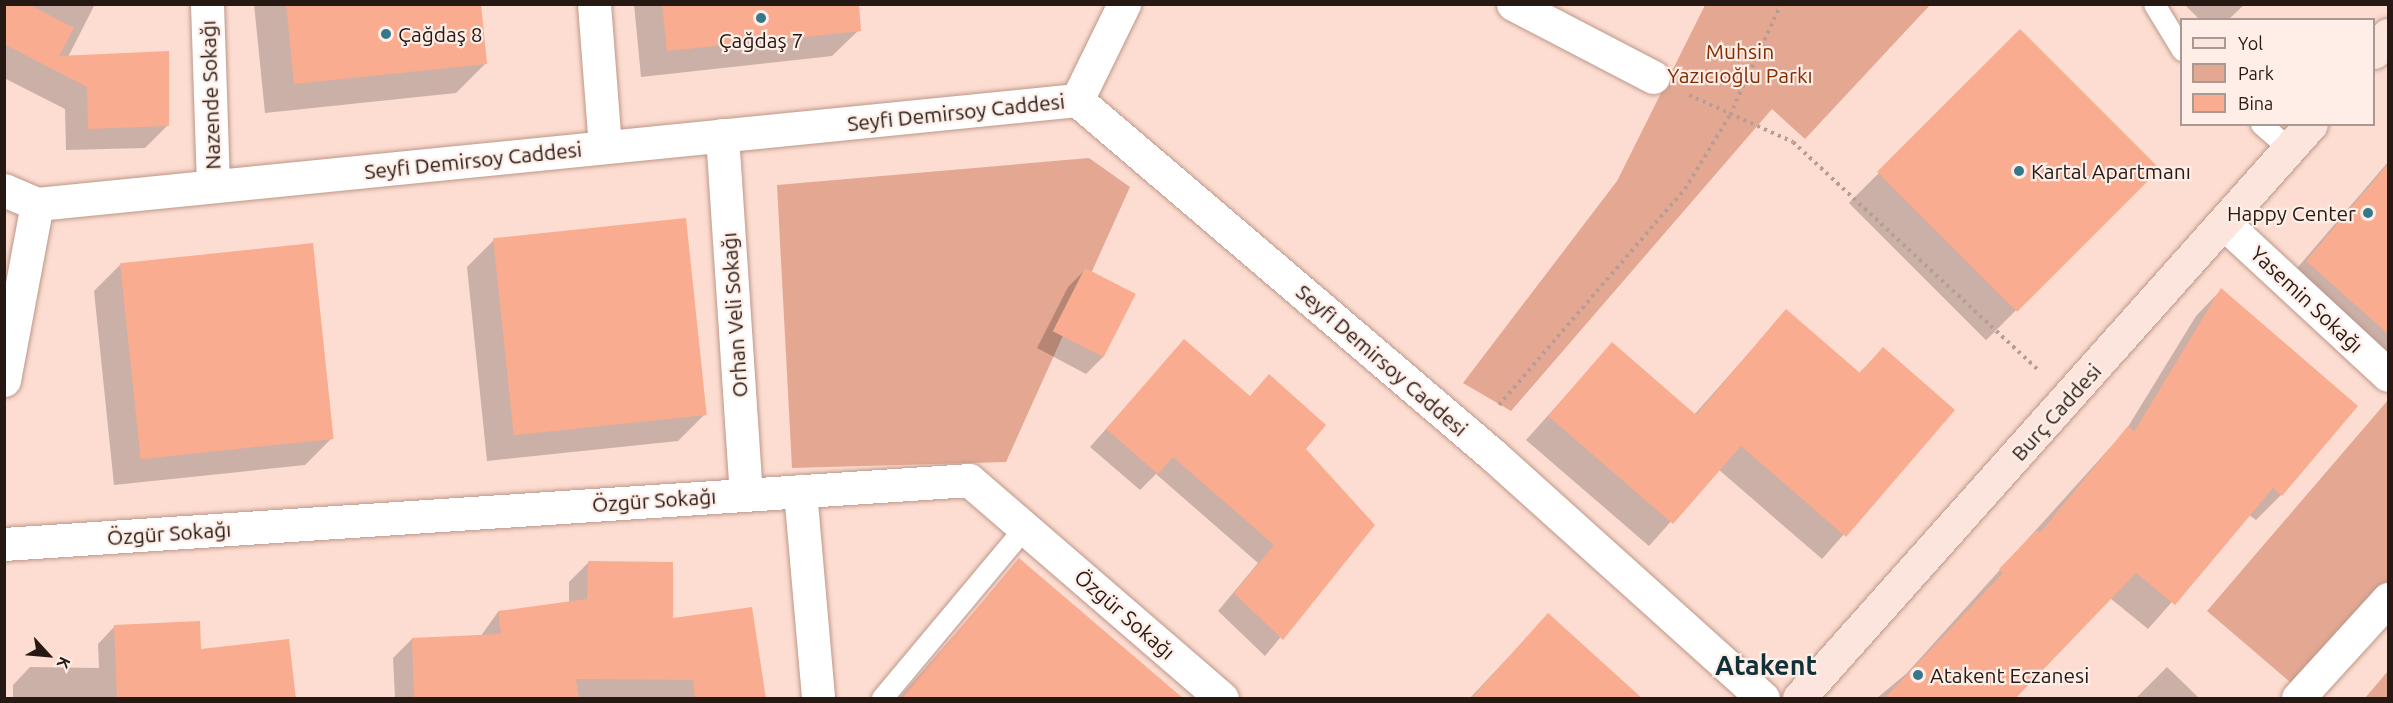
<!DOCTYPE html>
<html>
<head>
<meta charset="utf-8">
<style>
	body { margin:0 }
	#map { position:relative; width:2393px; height:703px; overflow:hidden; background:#fdddd1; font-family:Ubuntu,sans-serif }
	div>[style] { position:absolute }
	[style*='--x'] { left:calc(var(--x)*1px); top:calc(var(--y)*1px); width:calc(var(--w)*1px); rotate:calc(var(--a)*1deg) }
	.green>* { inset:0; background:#e4a892 }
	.shadow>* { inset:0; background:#0003; transform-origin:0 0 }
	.building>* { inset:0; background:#f9ac8f; transform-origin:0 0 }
	.path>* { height:4px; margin-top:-2px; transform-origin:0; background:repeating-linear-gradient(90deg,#b79d93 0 3px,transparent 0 7.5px) }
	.roads { filter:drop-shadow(0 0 2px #bd978a) drop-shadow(0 0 2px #bd978a) }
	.lane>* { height:21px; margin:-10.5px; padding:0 10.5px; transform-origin:10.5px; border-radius:10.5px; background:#fff }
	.street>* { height:33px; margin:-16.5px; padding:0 16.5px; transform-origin:16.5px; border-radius:16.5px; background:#fff }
	.secondary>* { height:33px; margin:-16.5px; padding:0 16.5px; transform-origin:16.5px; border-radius:16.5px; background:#fce5dd }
	.dots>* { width:16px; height:16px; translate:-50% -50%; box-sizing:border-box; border:3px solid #ffeee8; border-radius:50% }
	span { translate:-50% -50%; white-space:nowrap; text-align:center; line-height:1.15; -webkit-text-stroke:4.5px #ffeee8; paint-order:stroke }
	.poi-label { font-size:21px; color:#261913 }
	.left { translate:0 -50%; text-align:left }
	.right { translate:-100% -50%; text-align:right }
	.park-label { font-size:21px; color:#832c00 }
	.street-label { font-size:21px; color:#261913 }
	.district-label { font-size:27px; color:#113139; font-weight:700 }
	.frame { position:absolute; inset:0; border:6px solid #261913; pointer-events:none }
	.legend { position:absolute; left:2180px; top:18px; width:195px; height:108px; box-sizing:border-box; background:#ffeee8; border:2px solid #a89993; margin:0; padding:8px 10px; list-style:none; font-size:18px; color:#261913 }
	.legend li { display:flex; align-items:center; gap:12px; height:30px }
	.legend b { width:30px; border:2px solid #a89993 }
	.north { position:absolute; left:18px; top:625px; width:60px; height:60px; -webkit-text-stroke:4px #ffeee8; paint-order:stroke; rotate:116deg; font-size:16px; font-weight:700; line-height:24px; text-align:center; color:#261913 }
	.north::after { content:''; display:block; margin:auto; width:21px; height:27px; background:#261913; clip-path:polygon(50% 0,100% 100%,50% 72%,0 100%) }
</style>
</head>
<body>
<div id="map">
	<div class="green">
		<i style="clip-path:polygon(1705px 5px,1930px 5px,1805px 139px,1772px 109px,1511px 411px,1463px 383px,1617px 181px)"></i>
		<i style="clip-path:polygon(1089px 158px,1130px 187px,1006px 462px,792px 468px,777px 185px)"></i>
		<i style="clip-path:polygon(2388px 400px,2388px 599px,2304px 694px,2207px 611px)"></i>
		<i style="clip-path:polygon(2388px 671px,2388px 698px,2365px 698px)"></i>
	</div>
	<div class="shadow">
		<i style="clip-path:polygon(4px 4px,95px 4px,68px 57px,168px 125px,145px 148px,66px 150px,65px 109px,4px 78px)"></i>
		<i style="clip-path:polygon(254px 4px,480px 4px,486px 63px,456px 93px,265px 113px)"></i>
		<i style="clip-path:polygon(634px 4px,856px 4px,859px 30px,832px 56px,641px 77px)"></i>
		<i style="clip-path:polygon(2184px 4px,2245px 4px,2228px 20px,2200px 20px)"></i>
		<i style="left:2020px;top:32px;width:194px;height:242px;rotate:45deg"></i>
		<i style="clip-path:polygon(2388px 162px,2388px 383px,2280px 288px)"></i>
		<i style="clip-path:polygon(494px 240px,705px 414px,678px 441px,487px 461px,467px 267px)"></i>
		<i style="clip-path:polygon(120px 265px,332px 438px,305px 465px,114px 485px,94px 291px)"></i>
		<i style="clip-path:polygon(1085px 270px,1103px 357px,1086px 374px,1037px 348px,1068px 287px)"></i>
		<i style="clip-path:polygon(2221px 290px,2281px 495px,2256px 520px,2249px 515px,2148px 629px,2110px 598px,2013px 698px,1877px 698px,1907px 673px,2126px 430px,2196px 316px)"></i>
		<i style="clip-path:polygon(1786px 311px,1858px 374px,1883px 349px,1953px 411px,1822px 559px,1718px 469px,1649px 546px,1526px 440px,1612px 344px,1694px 415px)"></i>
		<i style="clip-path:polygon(1184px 341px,1304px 449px,1373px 525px,1265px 656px,1218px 611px,1258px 563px,1156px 474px,1140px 490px,1090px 447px)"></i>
		<i style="clip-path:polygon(1019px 561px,1160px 698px,899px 698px)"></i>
		<i style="clip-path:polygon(588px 563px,671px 620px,764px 698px,395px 698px,393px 658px,412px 639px,480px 637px,498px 612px,569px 603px,569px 582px)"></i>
		<i style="clip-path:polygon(1548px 615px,1640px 698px,1470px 698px)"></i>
		<i style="clip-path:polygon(115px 626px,200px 651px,295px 698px,13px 698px,13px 685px,30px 667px,99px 668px,98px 644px)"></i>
		<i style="clip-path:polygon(2167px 667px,2199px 698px,2136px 698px)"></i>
	</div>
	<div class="building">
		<i style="clip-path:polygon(4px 4px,28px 4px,74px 28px,59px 56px,169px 51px,169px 126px,88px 129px,87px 87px,4px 44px)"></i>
		<i style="clip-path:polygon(286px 4px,481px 4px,487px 64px,294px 84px)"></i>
		<i style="clip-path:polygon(662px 4px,859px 4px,861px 31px,667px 51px)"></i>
		<i style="left:2020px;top:29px;width:198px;height:202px;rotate:45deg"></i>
		<i style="clip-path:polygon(2388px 164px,2388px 334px,2306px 261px)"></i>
		<i style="left:686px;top:218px;width:198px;height:194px;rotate:84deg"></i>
		<i style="left:313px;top:243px;width:197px;height:194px;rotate:84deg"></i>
		<i style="left:1085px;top:268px;width:57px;height:71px;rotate:27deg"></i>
		<i style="clip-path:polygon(2221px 288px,2358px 406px,2282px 496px,2273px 488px,2175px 605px,2136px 573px,2015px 699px,1884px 699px,2003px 573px,1999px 569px,2037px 530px,2040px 533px,2128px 426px,2134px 432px)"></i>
		<i style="clip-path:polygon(1786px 309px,1860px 373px,1883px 347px,1955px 410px,1846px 537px,1741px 446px,1673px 524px,1548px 416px,1612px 342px,1696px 415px)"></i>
		<i style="clip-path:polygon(1184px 339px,1250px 396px,1269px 374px,1326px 425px,1306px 449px,1375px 525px,1283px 640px,1234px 593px,1274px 545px,1173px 457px,1158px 474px,1106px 429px)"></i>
		<i style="clip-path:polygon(1019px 558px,1184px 699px,901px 699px)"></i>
		<i style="clip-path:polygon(588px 561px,673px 562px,673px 618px,752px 607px,766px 699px,695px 699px,693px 680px,576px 679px,579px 699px,414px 699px,412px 638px,501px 634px,498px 611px,587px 599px)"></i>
		<i style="clip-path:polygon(1548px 613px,1643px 699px,1471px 699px)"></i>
		<i style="clip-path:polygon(200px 621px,201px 649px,289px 639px,296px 699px,117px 699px,114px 625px)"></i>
	</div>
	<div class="path">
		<i style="--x:1689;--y:95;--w:114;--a:24.3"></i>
		<i style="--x:1793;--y:142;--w:333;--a:42.9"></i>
		<i style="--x:1499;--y:405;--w:285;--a:-49.3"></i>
		<i style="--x:1685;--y:189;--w:87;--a:-58.7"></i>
		<i style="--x:1730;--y:115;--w:122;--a:-65.3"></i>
	</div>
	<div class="roads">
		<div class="lane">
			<i style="--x:2154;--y:4;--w:54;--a:58.7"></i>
			<i style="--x:2261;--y:124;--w:38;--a:41"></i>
			<i style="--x:882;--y:698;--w:222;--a:-50.1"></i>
		</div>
		<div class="street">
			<i style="--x:207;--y:4;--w:182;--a:88.1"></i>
			<i style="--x:594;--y:4;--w:143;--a:85.6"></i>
			<i style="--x:1513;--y:4;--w:158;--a:27.5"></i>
			<i style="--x:1077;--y:100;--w:107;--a:-63.9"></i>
			<i style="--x:722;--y:135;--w:360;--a:86.2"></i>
			<i style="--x:4;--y:190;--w:36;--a:23"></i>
			<i style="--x:37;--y:204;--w:1045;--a:-5.71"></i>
			<i style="--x:1077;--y:100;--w:547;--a:40.48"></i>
			<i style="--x:1493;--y:455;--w:363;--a:42"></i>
			<i style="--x:2225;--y:224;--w:222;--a:42.8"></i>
			<i style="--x:4;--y:380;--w:179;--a:-79.4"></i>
			<i style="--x:800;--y:491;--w:208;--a:85"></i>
			<i style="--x:4;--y:544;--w:967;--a:-3.79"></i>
			<i style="--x:969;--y:480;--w:334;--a:40.8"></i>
			<i style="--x:2298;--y:698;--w:134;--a:-47.7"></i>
		</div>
		<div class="secondary">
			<i style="--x:2374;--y:52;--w:22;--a:-51"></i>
			<i style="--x:1799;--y:698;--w:769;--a:-48.27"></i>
		</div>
	</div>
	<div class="dots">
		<i style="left:761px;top:18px;background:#357889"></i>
		<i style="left:386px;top:34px;background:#357889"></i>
		<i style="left:2019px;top:171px;background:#357889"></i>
		<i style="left:2368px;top:213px;background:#357889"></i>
		<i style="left:1918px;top:675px;background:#357889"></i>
	</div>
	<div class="poi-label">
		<span class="left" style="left:398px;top:34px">Çağdaş 8</span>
		<span style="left:761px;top:40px">Çağdaş 7</span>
		<span class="left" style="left:2031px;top:171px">Kartal Apartmanı</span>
		<span class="right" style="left:2356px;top:213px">Happy Center</span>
		<span class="left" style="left:1930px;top:675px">Atakent Eczanesi</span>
	</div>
	<div class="park-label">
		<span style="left:1740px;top:63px">Muhsin<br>Yazıcıoğlu Parkı</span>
	</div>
	<div class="street-label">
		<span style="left:210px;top:95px;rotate:-92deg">Nazende Sokağı</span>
		<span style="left:956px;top:112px;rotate:-6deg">Seyfi Demirsoy Caddesi</span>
		<span style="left:473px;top:160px;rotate:-6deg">Seyfi Demirsoy Caddesi</span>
		<span style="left:2307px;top:299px;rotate:43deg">Yasemin Sokağı</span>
		<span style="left:734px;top:315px;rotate:-94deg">Orhan Veli Sokağı</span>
		<span style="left:1382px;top:360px;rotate:41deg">Seyfi Demirsoy Caddesi</span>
		<span style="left:2056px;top:412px;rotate:-48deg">Burç Caddesi</span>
		<span style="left:654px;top:500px;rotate:-4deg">Özgür Sokağı</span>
		<span style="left:169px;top:533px;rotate:-4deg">Özgür Sokağı</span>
		<span style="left:1125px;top:614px;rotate:41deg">Özgür Sokağı</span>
	</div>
	<div class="district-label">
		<span style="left:1766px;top:666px">Atakent</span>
	</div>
	<div class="frame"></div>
	<ul class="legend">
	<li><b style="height:8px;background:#fce5dd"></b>Yol</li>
	<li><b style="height:16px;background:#e4a892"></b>Park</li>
	<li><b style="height:16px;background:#f9ac8f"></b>Bina</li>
	</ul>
	<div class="north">K</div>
</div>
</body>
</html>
